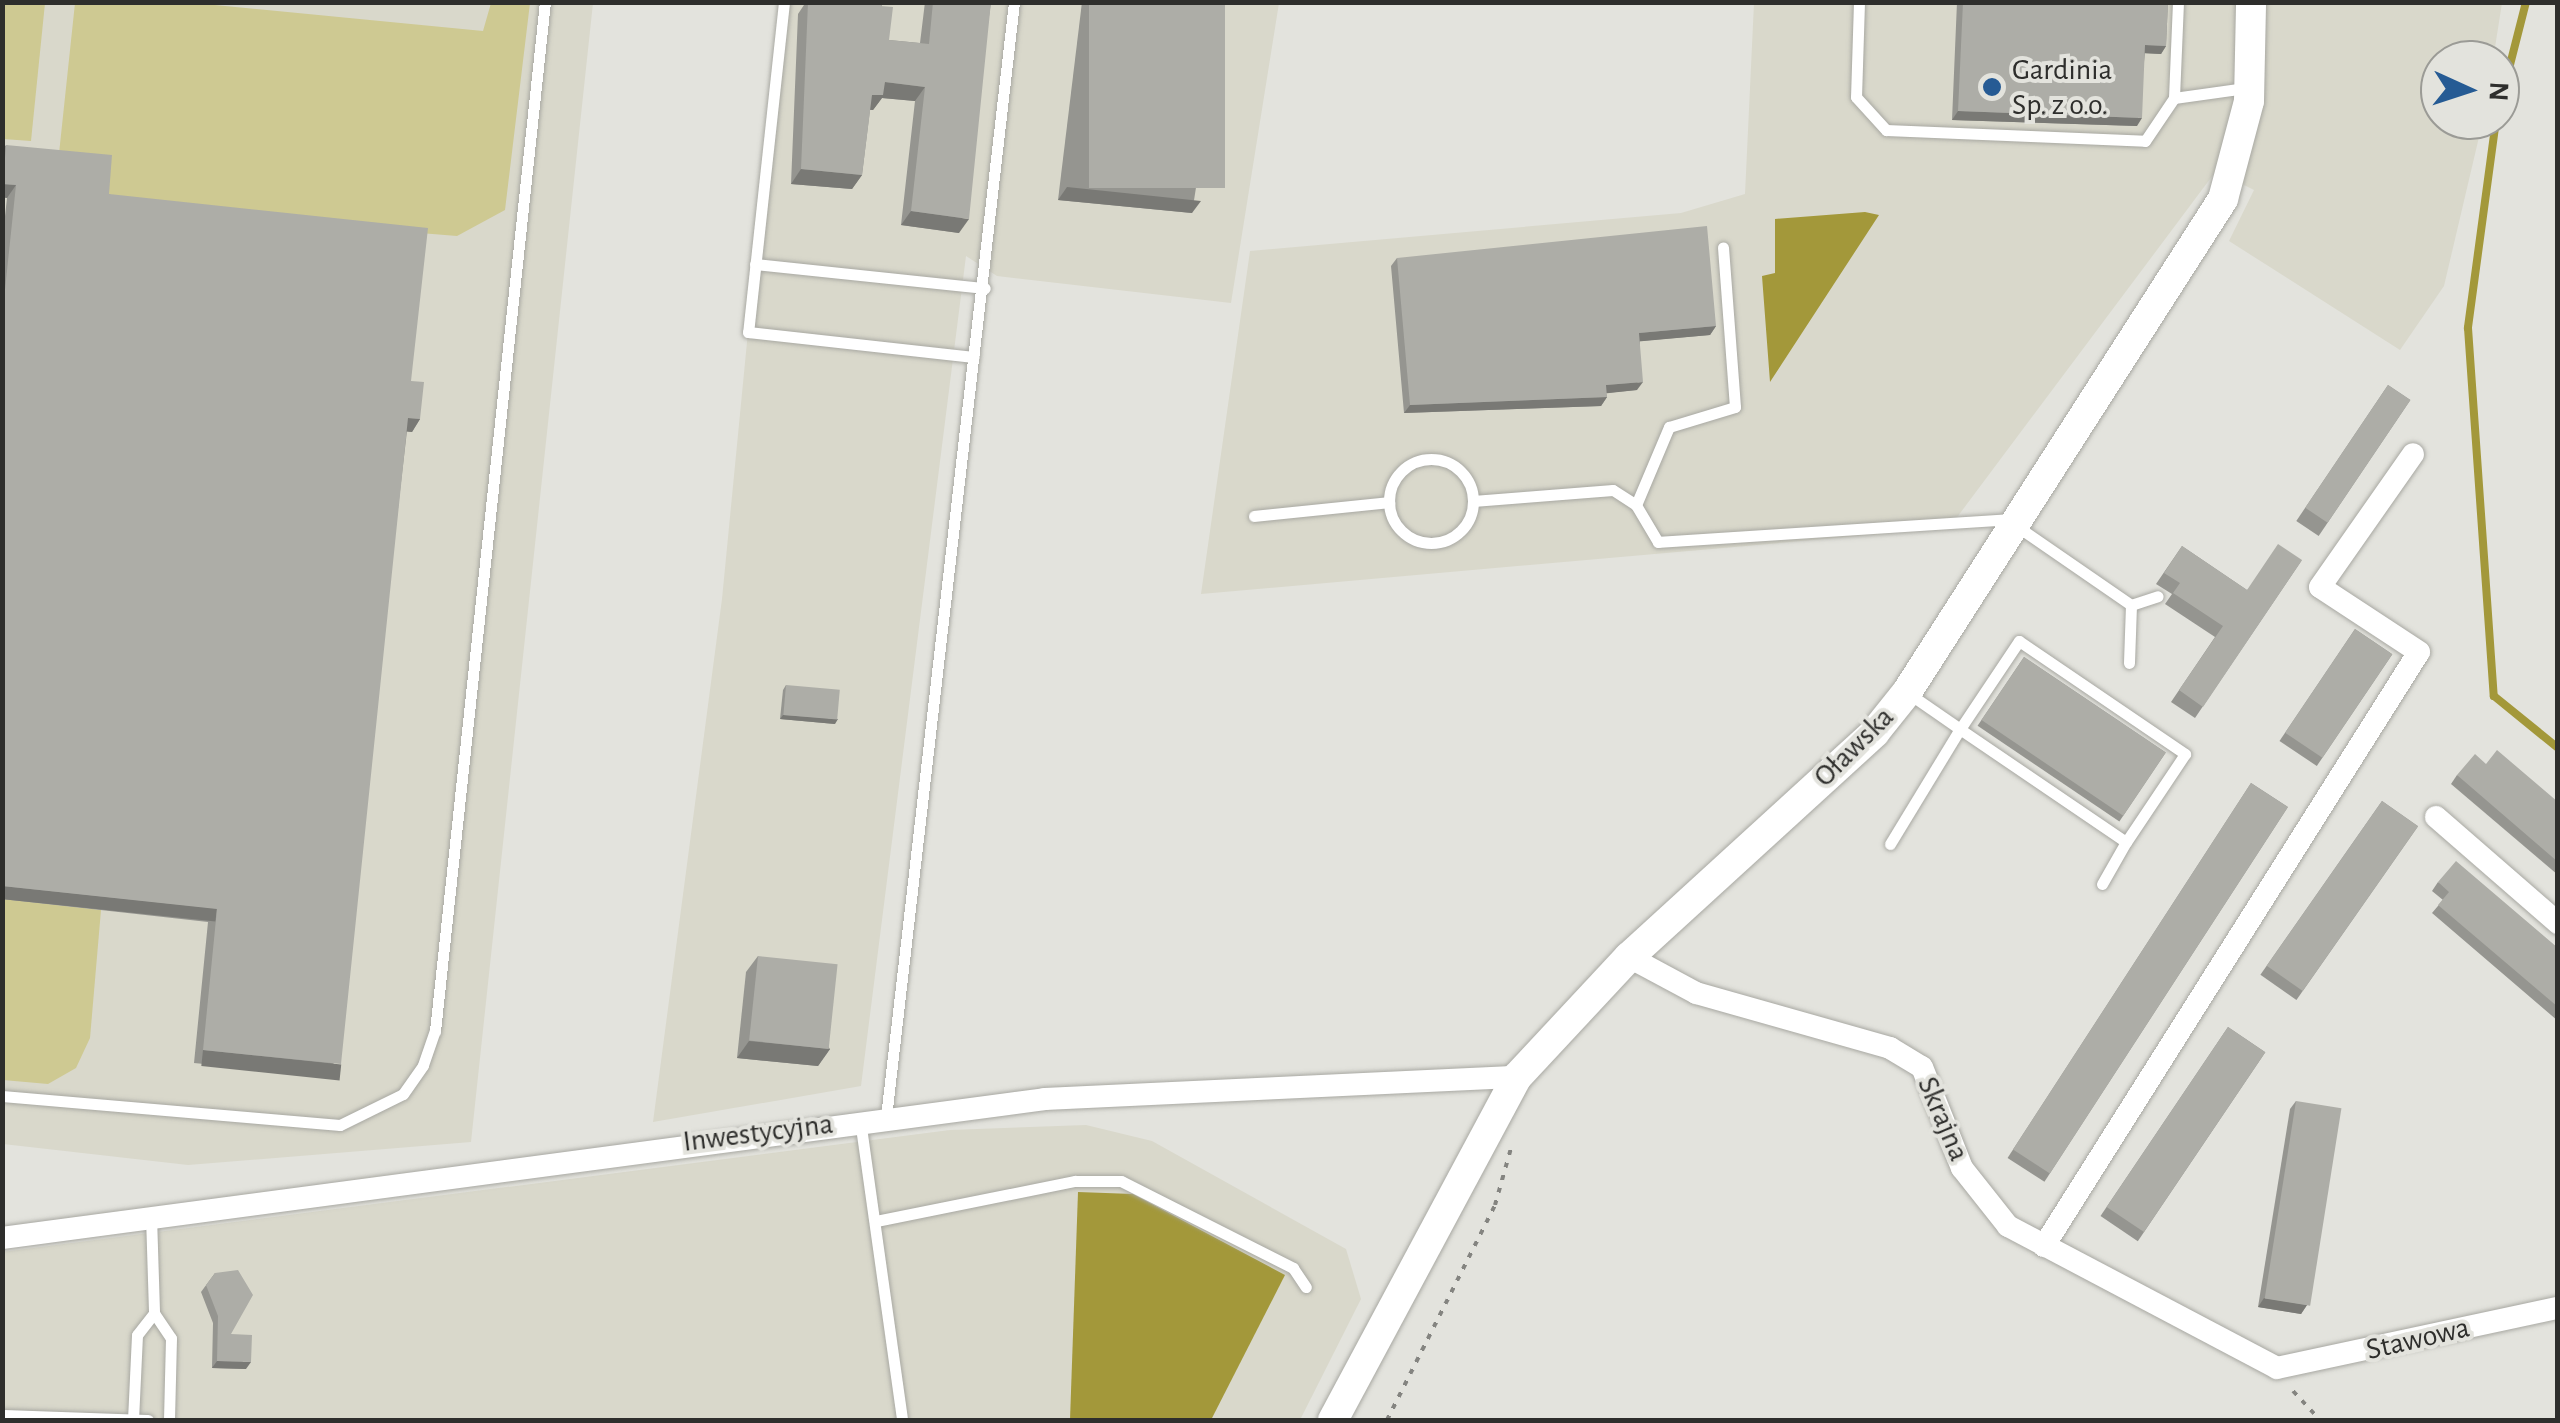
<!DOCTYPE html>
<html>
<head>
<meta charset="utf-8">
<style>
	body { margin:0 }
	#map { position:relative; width:2560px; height:1423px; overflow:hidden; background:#e3e3dd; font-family:"Alegreya Sans",sans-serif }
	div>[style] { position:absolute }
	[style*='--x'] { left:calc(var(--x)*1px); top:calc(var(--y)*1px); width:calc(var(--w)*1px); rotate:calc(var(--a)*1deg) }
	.built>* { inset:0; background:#d9d8cb }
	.green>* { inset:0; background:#cec992 }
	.water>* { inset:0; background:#a3983a }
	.stream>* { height:8px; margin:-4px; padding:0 4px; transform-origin:4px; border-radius:4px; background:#a3983a }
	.path>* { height:4px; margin-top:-2px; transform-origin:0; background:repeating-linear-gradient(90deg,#848480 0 5px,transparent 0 13px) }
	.roads { filter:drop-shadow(0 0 2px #a8a8a2) drop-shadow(0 0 2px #a8a8a2) }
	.service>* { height:11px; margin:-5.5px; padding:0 5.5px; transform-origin:5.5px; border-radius:5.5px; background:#fff }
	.service>.ring { margin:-5.5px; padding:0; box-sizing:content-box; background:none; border:11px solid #fff; border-radius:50% }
	.minor>* { height:22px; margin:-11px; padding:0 11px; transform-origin:11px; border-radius:11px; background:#fff }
	.tertiary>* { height:30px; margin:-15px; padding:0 15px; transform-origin:15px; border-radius:15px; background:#fff }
	.wall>* { inset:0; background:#959590; transform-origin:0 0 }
	.shaded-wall>* { inset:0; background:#797975; transform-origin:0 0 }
	.building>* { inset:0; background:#adada7; transform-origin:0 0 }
	.dots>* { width:28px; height:28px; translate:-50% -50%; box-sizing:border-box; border:5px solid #e3e3dd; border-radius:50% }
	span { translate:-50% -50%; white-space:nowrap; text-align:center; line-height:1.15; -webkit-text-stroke:8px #e3e3dd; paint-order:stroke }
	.poi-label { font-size:30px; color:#2e2e2c }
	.left { translate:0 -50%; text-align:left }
	.street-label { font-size:30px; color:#2e2e2c }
	.frame { position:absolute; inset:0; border:5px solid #2e2e2c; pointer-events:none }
	.north { position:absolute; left:2420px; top:40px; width:100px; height:100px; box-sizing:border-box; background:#e3e3dd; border:2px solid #9b9b96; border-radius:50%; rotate:93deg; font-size:28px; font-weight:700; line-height:40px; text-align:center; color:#2e2e2c }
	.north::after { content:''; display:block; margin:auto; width:35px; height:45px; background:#265b94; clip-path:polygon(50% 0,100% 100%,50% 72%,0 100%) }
</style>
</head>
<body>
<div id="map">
	<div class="built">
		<i style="clip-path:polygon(3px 3px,593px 3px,471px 1142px,188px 1165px,3px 1144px)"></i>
		<i style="clip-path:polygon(780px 3px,1279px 3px,1231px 303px,997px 276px,966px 256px,861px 1086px,653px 1122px,722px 599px)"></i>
		<i style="clip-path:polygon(1754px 3px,2502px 3px,2493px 60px,2440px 60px,2440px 120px,2483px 120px,2444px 286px,2400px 350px,2229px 241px,2254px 190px,2216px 171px,1949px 528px,1201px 594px,1250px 251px,1681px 213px,1745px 194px)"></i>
		<i style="clip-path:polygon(1086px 1125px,1152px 1141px,1346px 1249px,1361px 1299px,1300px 1420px,3px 1420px,2px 1252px,950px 1130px)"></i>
	</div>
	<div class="green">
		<i style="clip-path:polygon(2px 3px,45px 3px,31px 141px,3px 139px)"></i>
		<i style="clip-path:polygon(75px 3px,194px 3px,483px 31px,491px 3px,530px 3px,505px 210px,457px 236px,100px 207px,58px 163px)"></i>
		<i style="clip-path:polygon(3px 899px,101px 910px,90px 1038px,76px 1068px,48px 1084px,3px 1080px)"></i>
	</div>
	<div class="water">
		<i style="clip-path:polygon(1865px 212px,1879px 215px,1770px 382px,1762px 276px,1775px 273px,1775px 219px)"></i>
		<i style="clip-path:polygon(1078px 1192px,1133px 1194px,1285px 1275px,1211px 1420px,1070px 1420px)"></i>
	</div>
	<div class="stream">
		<i style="--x:2500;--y:104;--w:105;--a:-75.7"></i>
		<i style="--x:2496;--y:120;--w:210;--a:97.7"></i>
		<i style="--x:2468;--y:328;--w:369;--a:86"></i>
		<i style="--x:2494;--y:696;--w:82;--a:39.1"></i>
	</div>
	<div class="path">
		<i style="--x:2293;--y:1391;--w:40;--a:47"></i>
		<i style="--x:1387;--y:1420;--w:241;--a:-63.3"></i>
		<i style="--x:1495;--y:1205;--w:59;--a:-74.3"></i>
	</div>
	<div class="roads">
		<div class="service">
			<i style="--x:784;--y:2;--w:332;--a:96.2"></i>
			<i style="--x:748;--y:332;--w:227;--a:6.3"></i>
			<i style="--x:1859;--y:2;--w:95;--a:91.8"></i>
			<i style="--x:1856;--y:97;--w:45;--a:47.7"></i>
			<i style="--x:1886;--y:130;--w:259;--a:2.4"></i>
			<i style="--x:2145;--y:141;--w:52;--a:-56"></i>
			<i style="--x:2178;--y:2;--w:96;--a:92.4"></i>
			<i style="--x:2174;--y:98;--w:72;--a:-8"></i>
			<i style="--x:755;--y:264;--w:231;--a:6"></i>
			<i class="ring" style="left:1389px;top:459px;width:73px;height:73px"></i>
			<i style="--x:1473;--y:501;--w:140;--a:-4.5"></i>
			<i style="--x:1613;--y:490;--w:27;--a:33"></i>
			<i style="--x:1636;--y:505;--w:43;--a:59.3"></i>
			<i style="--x:1658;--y:542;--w:357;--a:-3.7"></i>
			<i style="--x:1636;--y:505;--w:85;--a:-67.1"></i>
			<i style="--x:1669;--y:427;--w:69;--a:-16.9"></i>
			<i style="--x:1735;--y:407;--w:160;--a:-94.3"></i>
			<i style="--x:1254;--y:516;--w:136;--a:-5.9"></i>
			<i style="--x:2018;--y:527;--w:137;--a:34.6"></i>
			<i style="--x:2131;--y:605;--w:58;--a:92"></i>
			<i style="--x:2131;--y:605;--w:28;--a:-18"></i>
			<i style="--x:1890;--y:844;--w:135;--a:-58.7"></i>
			<i style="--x:1960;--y:729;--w:106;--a:-56.2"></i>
			<i style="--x:2019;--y:641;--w:201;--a:34.2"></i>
			<i style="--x:2185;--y:754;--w:106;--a:123.8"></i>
			<i style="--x:2126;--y:842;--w:201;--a:-145.8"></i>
			<i style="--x:1960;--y:729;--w:63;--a:-145.3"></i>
			<i style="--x:2102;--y:884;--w:48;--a:-60.3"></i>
			<i style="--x:2;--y:1096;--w:339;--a:4.9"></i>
			<i style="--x:340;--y:1125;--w:70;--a:-26.2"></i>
			<i style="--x:403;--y:1094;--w:35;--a:-55"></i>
			<i style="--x:423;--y:1065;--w:36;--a:-71"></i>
			<i style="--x:435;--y:1031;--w:1035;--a:-83.9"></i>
			<i style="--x:886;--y:1117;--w:1122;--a:-83.45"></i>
			<i style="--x:860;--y:1120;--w:303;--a:82"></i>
			<i style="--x:151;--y:1216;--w:97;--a:88.2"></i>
			<i style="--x:154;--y:1313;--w:30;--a:56"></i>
			<i style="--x:171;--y:1338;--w:82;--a:91.4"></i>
			<i style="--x:876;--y:1221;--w:203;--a:-11.4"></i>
			<i style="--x:1075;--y:1181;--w:46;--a:0"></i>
			<i style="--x:1121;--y:1181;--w:193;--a:26.8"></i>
			<i style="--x:1293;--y:1268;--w:23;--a:56"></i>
			<i style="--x:2;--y:1415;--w:146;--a:2"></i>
			<i style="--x:133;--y:1420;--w:85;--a:-87.3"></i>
			<i style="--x:137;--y:1335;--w:28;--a:-52"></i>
		</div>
		<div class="minor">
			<i style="--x:2436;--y:817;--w:162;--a:41"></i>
			<i style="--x:1629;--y:957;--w:76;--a:28.2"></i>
			<i style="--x:1696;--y:993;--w:202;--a:15.8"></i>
			<i style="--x:1890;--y:1048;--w:37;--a:31"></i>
			<i style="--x:1922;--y:1067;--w:109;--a:68.4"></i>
			<i style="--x:1962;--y:1168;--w:74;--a:51.6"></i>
			<i style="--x:2008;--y:1226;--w:304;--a:27.8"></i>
			<i style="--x:2277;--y:1368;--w:287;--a:-12.1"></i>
			<i style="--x:2;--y:1238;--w:1052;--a:-7.59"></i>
			<i style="--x:1045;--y:1099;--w:473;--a:-2.7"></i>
			<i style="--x:2044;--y:1246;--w:702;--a:-57.74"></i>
			<i style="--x:2419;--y:652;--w:118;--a:-146.7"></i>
			<i style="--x:2320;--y:587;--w:162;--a:-55"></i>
		</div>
		<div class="tertiary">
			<i style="--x:1333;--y:1420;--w:389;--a:-61.8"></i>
			<i style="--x:1517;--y:1077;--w:164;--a:-47"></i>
			<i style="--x:1629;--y:957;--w:333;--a:-42.4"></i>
			<i style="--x:1875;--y:732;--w:51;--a:-51.3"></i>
			<i style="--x:1907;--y:692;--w:586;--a:-57.34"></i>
			<i style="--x:2223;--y:199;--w:101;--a:-75.1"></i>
			<i style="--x:2249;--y:101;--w:99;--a:-88.8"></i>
		</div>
	</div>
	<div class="wall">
		<i style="clip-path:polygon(806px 2px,881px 2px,889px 40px,920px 43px,925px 2px,991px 2px,959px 233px,901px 225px,915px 101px,882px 98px,873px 110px,870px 110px,862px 175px,852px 189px,791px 184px,798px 14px)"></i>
		<i style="clip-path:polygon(1082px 2px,1225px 2px,1192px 213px,1058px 200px)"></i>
		<i style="clip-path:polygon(1957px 2px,2168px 2px,2166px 46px,2161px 54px,2145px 53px,2137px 126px,1952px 120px)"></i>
		<i style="clip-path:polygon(6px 145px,109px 194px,411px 381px,420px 419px,412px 432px,407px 431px,332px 1077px,194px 1063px,208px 922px,2px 899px,2px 243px,7px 198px,2px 197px,2px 150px)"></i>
		<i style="clip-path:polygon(1397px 258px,1716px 326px,1710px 335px,1640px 341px,1637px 390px,1606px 393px,1607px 397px,1601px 406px,1404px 413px,1391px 266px)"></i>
		<i style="left:2388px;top:385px;width:27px;height:164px;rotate:34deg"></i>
		<i style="clip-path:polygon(2182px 546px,2247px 590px,2302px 560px,2195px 718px,2171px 702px,2215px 637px,2165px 604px,2172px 594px,2156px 584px)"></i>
		<i style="left:2355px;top:629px;width:45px;height:135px;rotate:34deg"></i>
		<i style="left:2024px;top:657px;width:171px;height:83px;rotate:34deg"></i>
		<i style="clip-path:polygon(786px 685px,835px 724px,780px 719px,783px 690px)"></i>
		<i style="clip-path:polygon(2457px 775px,2558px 802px,2558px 875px,2451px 784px)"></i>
		<i style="left:2251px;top:783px;width:44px;height:447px;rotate:33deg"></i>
		<i style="left:2382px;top:801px;width:44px;height:212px;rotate:35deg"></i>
		<i style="clip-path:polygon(2438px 882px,2558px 948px,2558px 1021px,2432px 913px,2443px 900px,2432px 891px)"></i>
		<i style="clip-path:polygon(758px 956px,830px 1049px,818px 1066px,737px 1058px,746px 972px)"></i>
		<i style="left:2228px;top:1027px;width:45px;height:228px;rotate:34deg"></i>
		<i style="clip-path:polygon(2296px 1101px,2307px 1305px,2301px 1314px,2258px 1307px,2290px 1109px)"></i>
		<i style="clip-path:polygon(215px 1273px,231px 1334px,246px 1369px,212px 1368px,213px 1323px,201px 1292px)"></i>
	</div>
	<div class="shaded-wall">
		<i style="clip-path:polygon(2145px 45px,2166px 46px,2161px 54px,2140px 53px)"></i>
		<i style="clip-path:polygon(885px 82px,925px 87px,915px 101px,882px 98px,873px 110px,862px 109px,872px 95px)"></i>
		<i style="clip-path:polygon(1958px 111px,2142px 118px,2137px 126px,1952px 120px)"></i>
		<i style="clip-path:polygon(801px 169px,862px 175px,852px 189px,791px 184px)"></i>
		<i style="clip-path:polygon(2px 184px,16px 185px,7px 198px,2px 197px)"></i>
		<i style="clip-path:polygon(1067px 187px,1201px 201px,1192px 213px,1058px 200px)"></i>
		<i style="clip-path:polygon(911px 211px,969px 219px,959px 233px,901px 225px)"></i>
		<i style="clip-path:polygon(1716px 326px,1710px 335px,1633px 342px,1639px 333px)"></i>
		<i style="clip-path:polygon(1643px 382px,1637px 390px,1600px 394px,1606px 385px)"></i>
		<i style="clip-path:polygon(1607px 397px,1601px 406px,1404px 413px,1410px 405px)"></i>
		<i style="clip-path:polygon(408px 418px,420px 419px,412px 432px,399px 431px)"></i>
		<i style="clip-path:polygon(783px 715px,838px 719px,835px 724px,780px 719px)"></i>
		<i style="left:2px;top:886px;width:216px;height:13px;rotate:6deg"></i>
		<i style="clip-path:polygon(749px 1041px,830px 1049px,818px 1066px,737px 1058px)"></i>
		<i style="left:203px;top:1050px;width:139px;height:16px;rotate:6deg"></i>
		<i style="clip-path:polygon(2264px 1298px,2307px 1305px,2301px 1314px,2258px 1307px)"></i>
		<i style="clip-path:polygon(217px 1361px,251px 1362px,246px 1369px,212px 1368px)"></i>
	</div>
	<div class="building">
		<i style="clip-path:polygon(808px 2px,881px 2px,881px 6px,893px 7px,889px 40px,929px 44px,933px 2px,991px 2px,969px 219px,911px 211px,925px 87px,885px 82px,883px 95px,872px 95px,862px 175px,801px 169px)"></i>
		<i style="left:1089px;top:2px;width:136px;height:186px"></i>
		<i style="clip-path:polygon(1963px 2px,2168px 2px,2166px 46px,2145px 45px,2142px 118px,1958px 111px)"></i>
		<i style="clip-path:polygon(6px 145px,112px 155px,109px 194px,428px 228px,411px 381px,424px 382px,420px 419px,408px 418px,341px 1064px,203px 1050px,217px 909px,2px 886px,2px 318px,16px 185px,3px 184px)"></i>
		<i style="clip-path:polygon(1707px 226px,1716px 326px,1639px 333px,1643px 382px,1606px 385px,1607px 397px,1410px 405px,1397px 258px)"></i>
		<i style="left:2388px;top:385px;width:27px;height:148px;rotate:34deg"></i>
		<i style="clip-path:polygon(2278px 544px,2302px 560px,2203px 707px,2179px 690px,2223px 626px,2173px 593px,2180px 583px,2164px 573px,2182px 546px,2247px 590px)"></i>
		<i style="left:2355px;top:629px;width:45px;height:125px;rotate:34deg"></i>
		<i style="left:2024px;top:657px;width:171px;height:76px;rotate:34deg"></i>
		<i style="left:786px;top:685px;width:54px;height:30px;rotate:5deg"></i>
		<i style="clip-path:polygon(2497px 750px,2558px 802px,2558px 862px,2457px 775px,2475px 754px,2486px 764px)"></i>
		<i style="left:2251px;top:783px;width:44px;height:437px;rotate:33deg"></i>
		<i style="left:2382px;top:801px;width:44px;height:201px;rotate:35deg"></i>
		<i style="clip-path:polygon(2456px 861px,2558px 948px,2558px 1007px,2438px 905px,2449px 892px,2438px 882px)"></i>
		<i style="left:758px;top:956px;width:80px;height:85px;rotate:6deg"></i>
		<i style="left:2228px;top:1027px;width:45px;height:217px;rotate:34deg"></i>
		<i style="left:2296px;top:1101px;width:46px;height:200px;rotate:9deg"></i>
		<i style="clip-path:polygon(238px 1270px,253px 1295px,231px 1334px,252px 1335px,251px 1362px,217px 1361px,218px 1316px,206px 1285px,215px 1273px)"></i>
	</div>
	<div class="dots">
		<i style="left:1992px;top:87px;background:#265b94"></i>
	</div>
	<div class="poi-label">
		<span class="left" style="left:2012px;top:87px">Gardinia<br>Sp. z o.o.</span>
	</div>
	<div class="street-label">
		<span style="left:1854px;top:747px;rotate:-45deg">Oławska</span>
		<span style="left:1943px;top:1119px;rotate:67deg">Skrajna</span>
		<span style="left:758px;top:1133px;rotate:-7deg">Inwestycyjna</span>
		<span style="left:2418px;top:1339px;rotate:-13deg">Stawowa</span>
	</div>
	<div class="frame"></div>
	<div class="north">N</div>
</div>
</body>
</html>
